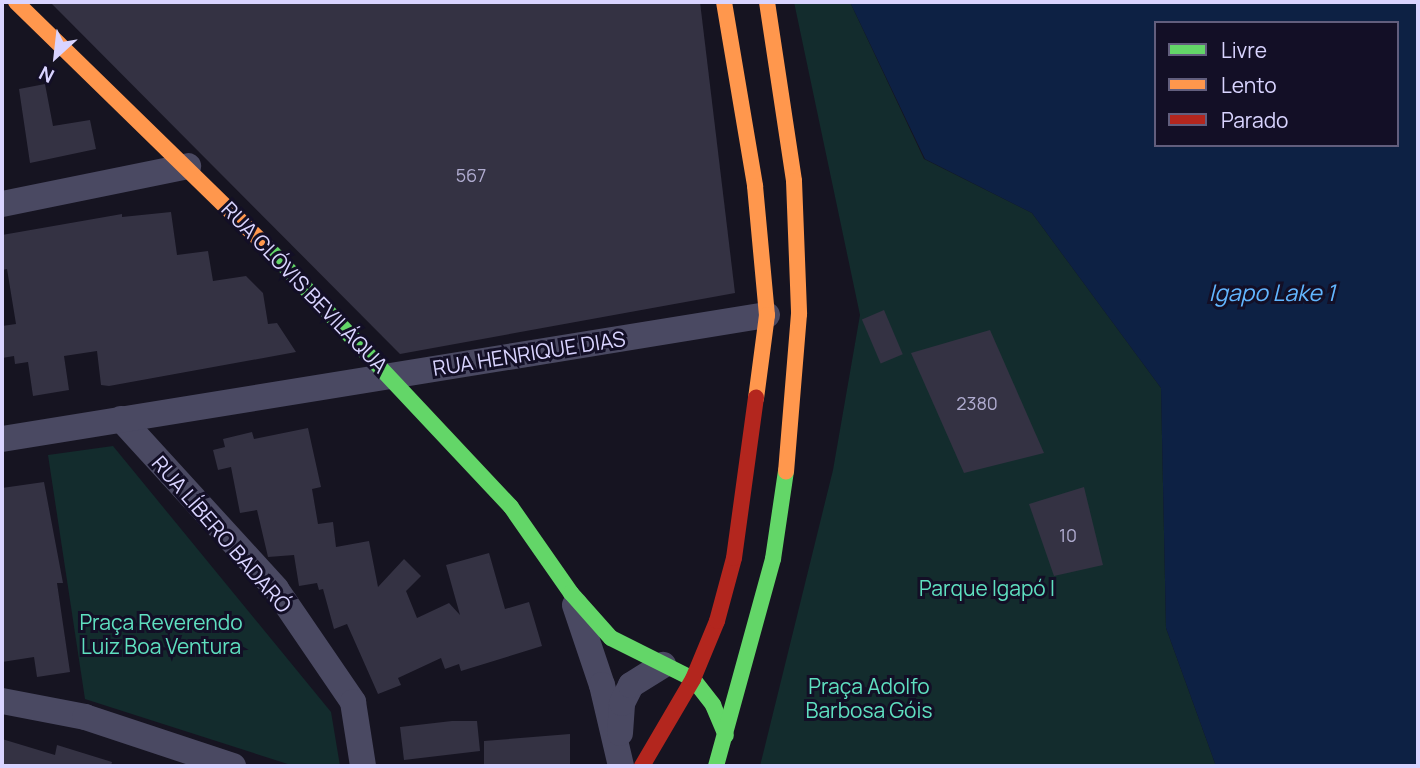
<!DOCTYPE html>
<html>
<head>
<meta charset="utf-8">
<style>
	body { margin:0 }
	#map { position:relative; width:1420px; height:768px; overflow:hidden; background:#161421; font-family:Manrope,sans-serif }
	div>[style] { position:absolute }
	[style*='--x'] { left:calc(var(--x)*1px); top:calc(var(--y)*1px); width:calc(var(--w)*1px); rotate:calc(var(--a)*1deg) }
	.green>* { inset:0; background:#132c2d }
	.water>* { inset:0; background:#0d2144 }
	.building>* { inset:0; background:#343243; transform-origin:0 0 }
	.street>* { height:26px; margin:-13px; padding:0 13px; transform-origin:13px; border-radius:13px; background:#4a4962 }
	.fast>* { height:16px; margin:-8px; padding:0 8px; transform-origin:8px; border-radius:8px; background:#63d668 }
	.slow>* { height:16px; margin:-8px; padding:0 8px; transform-origin:8px; border-radius:8px; background:#ff974d }
	.jam>* { height:16px; margin:-8px; padding:0 8px; transform-origin:8px; border-radius:8px; background:#b3261e }
	span { translate:-50% -50%; white-space:nowrap; text-align:center; line-height:1.15; -webkit-text-stroke:6px #130f26; paint-order:stroke }
	.number-label { font-size:18px; color:#b0acd0 }
	.number-label span { -webkit-text-stroke-width:0 }
	.street-label { font-size:21px; color:#d9d4ff }
	.park-label { font-size:21px; color:#5fe0c0 }
	.water-label { font-size:23px; color:#62b6ff; font-style:italic }
	.frame { position:absolute; inset:0; border:4px solid #d9d4ff; pointer-events:none }
	.legend { position:absolute; left:1154px; top:21px; width:245px; height:126px; box-sizing:border-box; background:#130f26; border:2px solid #625e7d; margin:0; padding:9px 12px; list-style:none; font-size:21px; color:#d9d4ff }
	.legend li { display:flex; align-items:center; gap:14px; height:35px }
	.legend b { width:35px; border:2px solid #625e7d }
	.north { position:absolute; left:21px; top:21px; width:70px; height:70px; -webkit-text-stroke:5px #130f26; paint-order:stroke; rotate:207deg; font-size:19px; font-weight:700; line-height:28px; text-align:center; color:#d9d4ff }
	.north::after { content:''; display:block; margin:auto; width:24px; height:32px; background:#d9d4ff; clip-path:polygon(50% 0,100% 100%,50% 72%,0 100%) }
</style>
</head>
<body>
<div id="map">
	<div class="green">
		<i style="clip-path:polygon(794px 2px,850px 2px,924px 159px,1032px 213px,1161px 388px,1166px 628px,1216px 766px,760px 766px,833px 470px,860px 315px)"></i>
		<i style="clip-path:polygon(113px 446px,331px 712px,340px 766px,294px 766px,85px 699px,48px 455px)"></i>
	</div>
	<div class="water">
		<i style="clip-path:polygon(evenodd,850px 2px,1418px 2px,1418px 766px,1216px 766px,1166px 628px,1161px 388px,1032px 213px,925px 159px,850px 2px,1156px 23px,1397px 23px,1397px 145px,1156px 145px,1156px 23px)"></i>
	</div>
	<div class="building">
		<i style="clip-path:polygon(50px 2px,700px 2px,735px 293px,400px 354px)"></i>
		<i style="clip-path:polygon(45px 84px,53px 126px,90px 120px,96px 149px,30px 163px,19px 89px)"></i>
		<i style="clip-path:polygon(171px 212px,177px 255px,208px 251px,213px 281px,246px 276px,263px 293px,268px 324px,277px 323px,296px 352px,109px 386px,101px 385px,97px 351px,64px 356px,69px 390px,33px 396px,28px 362px,15px 364px,14px 356px,2px 358px,2px 326px,16px 324px,7px 269px,2px 270px,2px 235px,122px 214px,122px 217px)"></i>
		<i style="left:884px;top:310px;width:48px;height:24px;rotate:67deg"></i>
		<i style="clip-path:polygon(990px 330px,1044px 453px,964px 473px,911px 353px)"></i>
		<i style="clip-path:polygon(308px 428px,321px 487px,312px 489px,318px 524px,333px 522px,336px 547px,369px 541px,378px 587px,404px 559px,421px 576px,406px 591px,417px 618px,449px 603px,460px 615px,446px 565px,489px 553px,505px 609px,529px 602px,542px 646px,461px 671px,459px 664px,445px 669px,441px 658px,398px 678px,401px 685px,378px 694px,347px 624px,334px 629px,323px 589px,319px 590px,317px 583px,299px 586px,294px 555px,268px 557px,257px 510px,240px 513px,231px 467px,218px 470px,213px 450px,225px 447px,223px 439px,252px 432px,254px 439px)"></i>
		<i style="clip-path:polygon(44px 482px,63px 583px,57px 583px,70px 672px,37px 677px,34px 657px,2px 662px,2px 488px)"></i>
		<i style="clip-path:polygon(1084px 487px,1103px 565px,1054px 576px,1029px 504px)"></i>
		<i style="clip-path:polygon(452px 721px,477px 721px,480px 751px,404px 760px,400px 727px)"></i>
		<i style="clip-path:polygon(570px 734px,570px 766px,484px 766px,484px 741px)"></i>
		<i style="clip-path:polygon(2px 739px,55px 755px,57px 745px,112px 762px,111px 766px,2px 766px)"></i>
	</div>
	<div class="street">
		<i style="--x:2;--y:204;--w:190;--a:-11.5"></i>
		<i style="--x:121;--y:419;--w:230;--a:47.6"></i>
		<i style="--x:276;--y:589;--w:137;--a:55.7"></i>
		<i style="--x:353;--y:702;--w:65;--a:81.1"></i>
		<i style="--x:2;--y:439;--w:775;--a:-9.21"></i>
		<i style="--x:575;--y:605;--w:84;--a:71.4"></i>
		<i style="--x:602;--y:685;--w:83;--a:76.8"></i>
		<i style="--x:2;--y:701;--w:85;--a:10.9"></i>
		<i style="--x:85;--y:717;--w:156;--a:18.3"></i>
		<i style="--x:620;--y:733;--w:30;--a:-86"></i>
		<i style="--x:622;--y:703;--w:20;--a:-63"></i>
		<i style="--x:631;--y:685;--w:38;--a:-32"></i>
	</div>
	<div class="fast">
		<i style="--x:266;--y:246;--w:358;--a:46.8"></i>
		<i style="--x:511;--y:507;--w:105;--a:55.1"></i>
		<i style="--x:571;--y:593;--w:60;--a:48.4"></i>
		<i style="--x:611;--y:638;--w:92;--a:26.6"></i>
		<i style="--x:693;--y:679;--w:33;--a:52"></i>
		<i style="--x:713;--y:705;--w:33;--a:67"></i>
		<i style="--x:716;--y:766;--w:215;--a:-74.6"></i>
		<i style="--x:773;--y:559;--w:89;--a:-81.6"></i>
	</div>
	<div class="slow">
		<i style="--x:16;--y:2;--w:349;--a:44.3"></i>
		<i style="--x:724;--y:2;--w:187;--a:80.4"></i>
		<i style="--x:755;--y:186;--w:130;--a:84.7"></i>
		<i style="--x:767;--y:315;--w:84;--a:97.5"></i>
		<i style="--x:767;--y:2;--w:181;--a:81.4"></i>
		<i style="--x:794;--y:181;--w:133;--a:87.8"></i>
		<i style="--x:799;--y:314;--w:158;--a:94.7"></i>
	</div>
	<div class="jam">
		<i style="--x:642;--y:766;--w:101;--a:-59.6"></i>
		<i style="--x:693;--y:679;--w:63;--a:-67.5"></i>
		<i style="--x:717;--y:621;--w:65;--a:-74.9"></i>
		<i style="--x:734;--y:558;--w:162;--a:-82.2"></i>
	</div>
	<div class="number-label">
		<span style="left:471px;top:175px">567</span>
		<span style="left:977px;top:403px">2380</span>
		<span style="left:1068px;top:535px">10</span>
	</div>
	<div class="street-label">
		<span style="left:305px;top:287px;rotate:46deg">RUA CLÓVIS BEVILÁQUA</span>
		<span style="left:529px;top:353px;rotate:-9deg">RUA HENRIQUE DIAS</span>
		<span style="left:222px;top:534px;rotate:49deg">RUA LÍBERO BADARÓ</span>
	</div>
	<div class="park-label">
		<span style="left:987px;top:588px">Parque Igapó I</span>
		<span style="left:161px;top:634px">Praça Reverendo<br>Luiz Boa Ventura</span>
		<span style="left:869px;top:698px">Praça Adolfo<br>Barbosa Góis</span>
	</div>
	<div class="water-label">
		<span style="left:1272px;top:292px">Igapo Lake 1</span>
	</div>
	<div class="frame"></div>
	<ul class="legend">
	<li><b style="height:9px;background:#63d668"></b>Livre</li>
	<li><b style="height:9px;background:#ff974d"></b>Lento</li>
	<li><b style="height:9px;background:#b3261e"></b>Parado</li>
	</ul>
	<div class="north">N</div>
</div>
</body>
</html>
